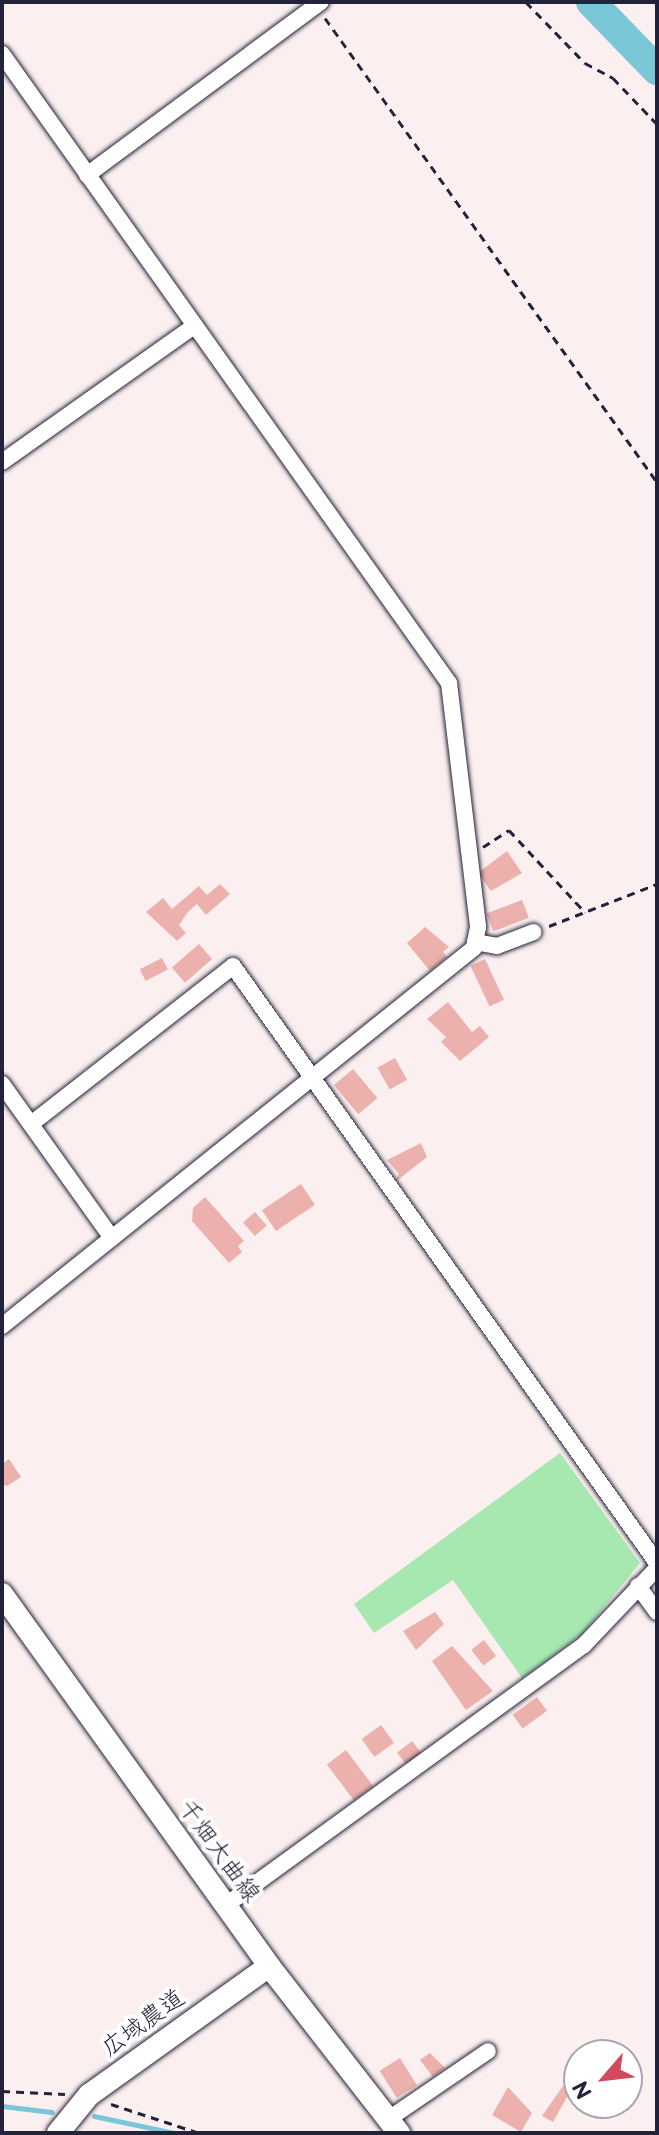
<!DOCTYPE html>
<html>
<head>
<meta charset="utf-8">
<style>
	body { margin:0 }
	#map { position:relative; width:659px; height:2135px; overflow:hidden; background:#fbefef; font-family:"Balsamiq Sans","Klee One",sans-serif }
	div>[style] { position:absolute }
	[style*='--x'] { left:calc(var(--x)*1px); top:calc(var(--y)*1px); width:calc(var(--w)*1px); rotate:calc(var(--a)*1deg) }
	.green>* { inset:0; background:#a7e8b0 }
	.stream>* { height:5px; margin:-2.5px; padding:0 2.5px; transform-origin:2.5px; border-radius:2.5px; background:#79c7d7 }
	.river>* { height:30px; margin:-15px; padding:0 15px; transform-origin:15px; border-radius:15px; background:#79c7d7 }
	.building>* { inset:0; background:#ecb1ad; transform-origin:0 0 }
	.path>* { height:3px; margin-top:-1.5px; transform-origin:0; background:repeating-linear-gradient(90deg,#22223b 0 8px,transparent 0 14px) }
	.roads { filter:drop-shadow(0 0 2px #22223b) drop-shadow(0 0 2px #22223b) }
	.street>* { height:16px; margin:-8px; padding:0 8px; transform-origin:8px; border-radius:8px; background:#fff }
	.secondary>* { height:22px; margin:-11px; padding:0 11px; transform-origin:11px; border-radius:11px; background:#fff }
	span { translate:-50% -50%; white-space:nowrap; text-align:center; line-height:1.15; -webkit-text-stroke:8px #fff; paint-order:stroke }
	.street-label { font-size:24px; color:#22223b }
	.frame { position:absolute; inset:0; border:4px solid #22223b; pointer-events:none }
	.north { position:absolute; left:563px; top:2039px; width:80px; height:80px; box-sizing:border-box; background:#fff; border:2px solid #a7a7b1; border-radius:50%; rotate:242deg; font-size:22px; font-weight:700; line-height:32px; text-align:center; color:#22223b }
	.north::after { content:''; display:block; margin:auto; width:28px; height:36px; background:#d1495b; clip-path:polygon(50% 0,100% 100%,50% 72%,0 100%) }
</style>
</head>
<body>
<div id="map">
	<div class="green">
		<i style="clip-path:polygon(560px 1453px,640px 1563px,582px 1634px,522px 1678px,453px 1580px,374px 1633px,354px 1604px)"></i>
	</div>
	<div class="stream">
		<i style="--x:2;--y:2106;--w:50;--a:6.8"></i>
		<i style="--x:94;--y:2116;--w:83;--a:11.9"></i>
	</div>
	<div class="river">
		<i style="--x:591;--y:2;--w:95;--a:45.9"></i>
	</div>
	<div class="building">
		<i style="clip-path:polygon(507px 851px,522px 873px,491px 891px,478px 873px)"></i>
		<i style="clip-path:polygon(220px 884px,230px 894px,206px 915px,197px 904px,188px 912px,179px 925px,186px 933px,177px 941px,146px 912px,163px 898px,172px 909px,199px 886px,207px 895px)"></i>
		<i style="left:522px;top:900px;width:19px;height:38px;rotate:69deg"></i>
		<i style="clip-path:polygon(425px 927px,449px 947px,443px 952px,447px 957px,430px 971px,407px 943px)"></i>
		<i style="left:199px;top:944px;width:20px;height:36px;rotate:49deg"></i>
		<i style="left:162px;top:958px;width:13px;height:25px;rotate:63deg"></i>
		<i style="left:485px;top:959px;width:45px;height:16px;rotate:65deg"></i>
		<i style="clip-path:polygon(448px 1002px,472px 1032px,480px 1026px,489px 1037px,460px 1061px,441px 1042px,446px 1037px,427px 1019px)"></i>
		<i style="left:395px;top:1058px;width:25px;height:20px;rotate:61deg"></i>
		<i style="left:353px;top:1069px;width:38px;height:25px;rotate:50deg"></i>
		<i style="clip-path:polygon(421px 1143px,427px 1157px,394px 1183px,399px 1174px,387px 1160px)"></i>
		<i style="left:301px;top:1184px;width:25px;height:47px;rotate:56deg"></i>
		<i style="clip-path:polygon(205px 1197px,244px 1241px,238px 1246px,242px 1252px,229px 1263px,192px 1221px,193px 1208px)"></i>
		<i style="left:255px;top:1212px;width:18px;height:16px;rotate:49deg"></i>
		<i style="clip-path:polygon(9px 1459px,21px 1477px,7px 1486px,2px 1484px,2px 1464px)"></i>
		<i style="clip-path:polygon(435px 1612px,444px 1624px,416px 1650px,403px 1631px)"></i>
		<i style="left:484px;top:1640px;width:20px;height:16px;rotate:53deg"></i>
		<i style="clip-path:polygon(452px 1646px,493px 1691px,466px 1710px,432px 1661px)"></i>
		<i style="left:537px;top:1697px;width:17px;height:30px;rotate:54deg"></i>
		<i style="left:381px;top:1725px;width:22px;height:24px;rotate:54deg"></i>
		<i style="left:412px;top:1741px;width:16px;height:19px;rotate:52deg"></i>
		<i style="left:346px;top:1750px;width:45px;height:24px;rotate:53deg"></i>
		<i style="clip-path:polygon(430px 2053px,445px 2068px,433px 2077px,420px 2060px)"></i>
		<i style="left:400px;top:2058px;width:32px;height:24px;rotate:58deg"></i>
		<i style="clip-path:polygon(563px 2086px,571px 2090px,553px 2122px,542px 2116px)"></i>
		<i style="clip-path:polygon(508px 2087px,532px 2113px,521px 2132px,492px 2115px)"></i>
	</div>
	<div class="path">
		<i style="--x:526;--y:2;--w:85;--a:46"></i>
		<i style="--x:585;--y:63;--w:32;--a:28"></i>
		<i style="--x:613;--y:78;--w:64;--a:46.3"></i>
		<i style="--x:325;--y:18;--w:571;--a:54.42"></i>
		<i style="--x:483;--y:847;--w:31;--a:-33"></i>
		<i style="--x:509;--y:830;--w:112;--a:47.2"></i>
		<i style="--x:549;--y:926;--w:116;--a:-21.3"></i>
		<i style="--x:2;--y:2091;--w:63;--a:2.7"></i>
		<i style="--x:111;--y:2104;--w:93;--a:18.2"></i>
	</div>
	<div class="roads">
		<div class="street">
			<i style="--x:2;--y:54;--w:772;--a:54.6"></i>
			<i style="--x:449;--y:683;--w:246;--a:83.2"></i>
			<i style="--x:478;--y:927;--w:21;--a:101"></i>
			<i style="--x:474;--y:948;--w:605;--a:141.31"></i>
			<i style="--x:87;--y:175;--w:291;--a:-36.5"></i>
			<i style="--x:2;--y:462;--w:235;--a:-35.3"></i>
			<i style="--x:475;--y:942;--w:22;--a:10"></i>
			<i style="--x:497;--y:946;--w:39;--a:-21"></i>
			<i style="--x:2;--y:1084;--w:189;--a:54.5"></i>
			<i style="--x:31;--y:1124;--w:256;--a:-38"></i>
			<i style="--x:233;--y:966;--w:732;--a:54.62"></i>
			<i style="--x:638;--y:1586;--w:32;--a:54"></i>
			<i style="--x:226;--y:1905;--w:442;--a:-36"></i>
			<i style="--x:584;--y:1645;--w:106;--a:-46.5"></i>
			<i style="--x:387;--y:2120;--w:122;--a:-34.3"></i>
		</div>
		<div class="secondary">
			<i style="--x:2;--y:1594;--w:458;--a:54.3"></i>
			<i style="--x:269;--y:1966;--w:212;--a:52.1"></i>
			<i style="--x:58;--y:2133;--w:49;--a:-50.8"></i>
			<i style="--x:89;--y:2095;--w:221;--a:-35.6"></i>
		</div>
	</div>
	<div class="street-label">
		<span style="left:219px;top:1851px;rotate:54deg">千畑大曲線</span>
		<span style="left:143px;top:2023px;rotate:-36deg">広域農道</span>
	</div>
	<div class="frame"></div>
	<div class="north">N</div>
</div>
</body>
</html>
